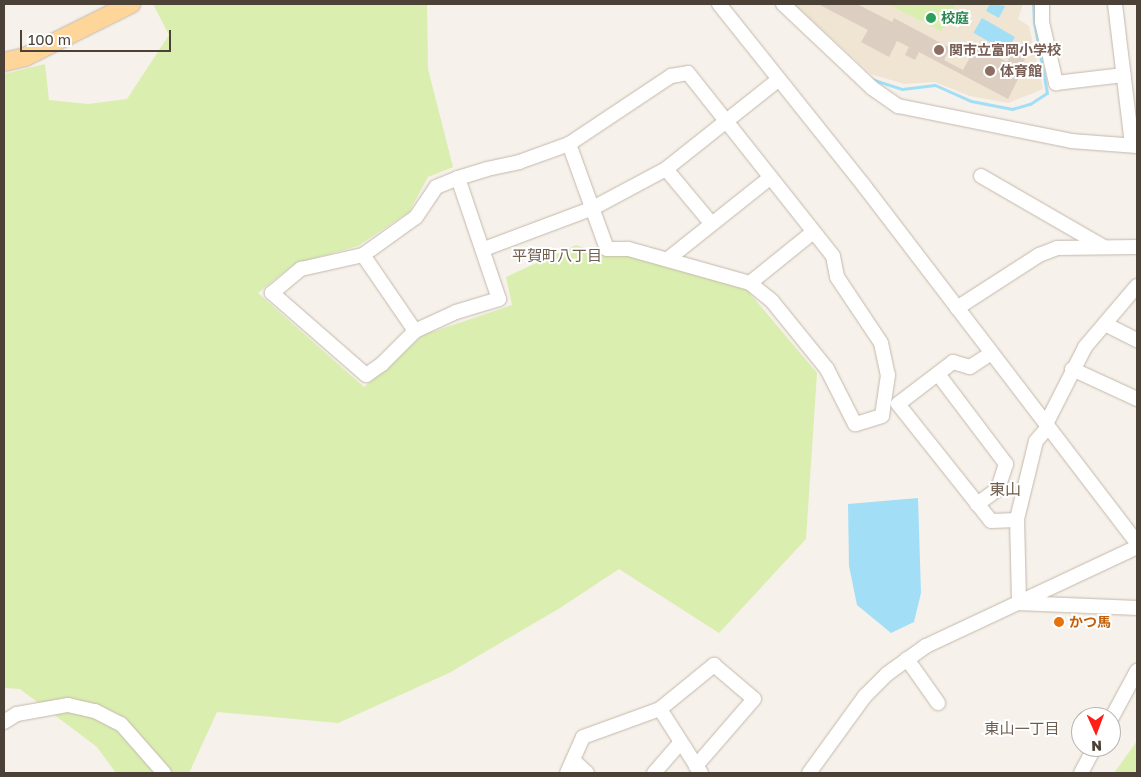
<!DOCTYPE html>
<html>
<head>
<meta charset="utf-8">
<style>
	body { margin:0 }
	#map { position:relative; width:1141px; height:777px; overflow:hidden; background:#f6f1ea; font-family:"Golos Text","Noto Sans JP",sans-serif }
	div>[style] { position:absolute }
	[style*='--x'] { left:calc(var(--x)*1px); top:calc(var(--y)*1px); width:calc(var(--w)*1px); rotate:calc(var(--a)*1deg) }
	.education>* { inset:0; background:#f0e4d3 }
	.green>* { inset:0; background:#daeeb0 }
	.water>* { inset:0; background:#a2dff7; transform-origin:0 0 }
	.stream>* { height:3px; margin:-1.5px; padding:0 1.5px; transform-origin:1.5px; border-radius:1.5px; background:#a2dff7 }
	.building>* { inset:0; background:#dccec1 }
	.roads { filter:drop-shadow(0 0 1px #c3b8ab) drop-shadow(0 0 1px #c3b8ab) }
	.minor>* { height:14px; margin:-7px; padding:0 7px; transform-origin:7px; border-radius:7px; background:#fff }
	.major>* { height:18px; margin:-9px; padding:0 9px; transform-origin:9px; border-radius:9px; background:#ffd69a }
	.dots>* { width:14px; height:14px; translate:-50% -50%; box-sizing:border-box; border:2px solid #fff; border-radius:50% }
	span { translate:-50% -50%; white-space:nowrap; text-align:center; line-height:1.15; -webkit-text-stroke:4px #fff; paint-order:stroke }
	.leisure-label { font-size:14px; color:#27864d; font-weight:700 }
	.left { translate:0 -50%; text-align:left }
	.education-label { font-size:14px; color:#785e54; font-weight:700 }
	.food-label { font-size:14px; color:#c56008; font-weight:700 }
	.neighbourhood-label { font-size:15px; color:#6f5d4d }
	.quarter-label { font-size:16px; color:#6f5d4d }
	.frame { position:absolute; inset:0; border:5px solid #4b4137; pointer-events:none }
	.north { position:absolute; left:1071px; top:707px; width:50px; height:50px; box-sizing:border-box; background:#fff; border:1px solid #b7b3af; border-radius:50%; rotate:178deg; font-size:14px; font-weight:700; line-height:20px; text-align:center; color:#4b4137 }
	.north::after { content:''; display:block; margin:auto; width:18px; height:22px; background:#ff1e18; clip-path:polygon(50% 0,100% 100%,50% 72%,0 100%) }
	.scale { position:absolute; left:20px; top:30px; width:151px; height:22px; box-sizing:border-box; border:2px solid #4b4137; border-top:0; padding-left:6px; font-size:15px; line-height:18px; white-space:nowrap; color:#4b4137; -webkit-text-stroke:4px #fff; paint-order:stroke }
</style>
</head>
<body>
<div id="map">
	<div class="education">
		<i style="clip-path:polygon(794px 4px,1023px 4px,1018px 19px,1029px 26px,1043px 89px,1008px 103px,970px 96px,935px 82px,904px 84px,871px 74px)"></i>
	</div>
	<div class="green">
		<i style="clip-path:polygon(153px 4px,427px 4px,428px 69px,453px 167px,428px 177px,409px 212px,358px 246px,294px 264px,258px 293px,364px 387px,423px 335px,512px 305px,506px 277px,576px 245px,608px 256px,625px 255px,747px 290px,817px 373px,806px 539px,719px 633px,619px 569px,560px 608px,449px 673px,338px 723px,217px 712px,189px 773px,116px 773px,97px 747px,20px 689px,4px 688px,4px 74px,45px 64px,49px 100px,88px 104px,127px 99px,169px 35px)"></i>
		<i style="clip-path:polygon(888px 4px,956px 4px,941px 31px)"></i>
		<i style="clip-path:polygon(1137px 741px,1137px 773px,1114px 773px)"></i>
	</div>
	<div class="water">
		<i style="clip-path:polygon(990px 4px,1005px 6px,999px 18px,986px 11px)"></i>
		<i style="left:982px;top:18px;width:38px;height:17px;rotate:30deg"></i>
		<i style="clip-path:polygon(918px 498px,921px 593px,914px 622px,891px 633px,857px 605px,849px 566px,848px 504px)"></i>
	</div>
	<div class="stream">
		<i style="--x:868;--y:78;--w:36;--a:18"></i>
		<i style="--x:902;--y:89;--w:33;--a:-7"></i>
		<i style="--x:935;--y:85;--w:39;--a:24"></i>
		<i style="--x:971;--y:101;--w:42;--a:11"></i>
		<i style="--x:1012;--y:109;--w:19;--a:-16"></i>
		<i style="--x:1030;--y:104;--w:20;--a:-33"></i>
		<i style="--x:1047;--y:93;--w:72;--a:-100.4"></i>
		<i style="--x:1034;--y:22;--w:18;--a:-93"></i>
	</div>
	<div class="building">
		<i style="clip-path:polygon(818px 4px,857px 4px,892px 22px,894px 18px,950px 48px,944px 60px,963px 70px,976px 46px,1007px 62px,1012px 52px,1025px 59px,1022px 66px,1024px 67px,1008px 99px,919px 52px,915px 60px,905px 55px,909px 47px,897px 41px,889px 57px,861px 42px,868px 30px)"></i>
	</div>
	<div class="roads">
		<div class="minor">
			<i style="--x:719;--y:4;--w:234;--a:51.4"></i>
			<i style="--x:865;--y:187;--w:448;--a:52.6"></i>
			<i style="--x:783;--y:4;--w:122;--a:43.3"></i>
			<i style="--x:872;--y:88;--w:32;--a:35"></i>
			<i style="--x:898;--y:106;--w:177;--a:11.4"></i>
			<i style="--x:1071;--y:141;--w:66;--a:4.3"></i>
			<i style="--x:1042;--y:4;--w:18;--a:90"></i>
			<i style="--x:1042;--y:22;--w:63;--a:77.1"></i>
			<i style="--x:1056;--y:83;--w:68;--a:-6.7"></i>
			<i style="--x:1115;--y:4;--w:142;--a:83.1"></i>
			<i style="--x:666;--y:169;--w:70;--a:50.2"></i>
			<i style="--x:981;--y:176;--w:140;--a:30"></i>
			<i style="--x:458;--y:178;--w:128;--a:71.3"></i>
			<i style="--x:499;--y:299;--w:45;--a:163.2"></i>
			<i style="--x:456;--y:312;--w:45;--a:155.1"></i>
			<i style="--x:415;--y:331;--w:47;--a:135"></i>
			<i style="--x:382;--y:364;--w:19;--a:145"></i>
			<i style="--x:366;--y:375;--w:125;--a:-138.9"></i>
			<i style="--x:272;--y:293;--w:38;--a:-40"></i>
			<i style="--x:301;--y:269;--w:64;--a:-12.7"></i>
			<i style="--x:363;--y:255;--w:65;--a:-35.6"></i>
			<i style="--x:416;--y:217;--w:36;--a:-56"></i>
			<i style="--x:436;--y:187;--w:24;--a:-22"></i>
			<i style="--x:458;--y:178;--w:30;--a:-17"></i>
			<i style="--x:487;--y:169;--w:33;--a:-12"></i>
			<i style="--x:519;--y:162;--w:53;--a:-19.8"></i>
			<i style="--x:569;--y:144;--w:123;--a:-33.7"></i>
			<i style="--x:671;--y:76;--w:17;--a:-10"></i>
			<i style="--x:688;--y:73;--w:233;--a:51.6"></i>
			<i style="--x:833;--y:256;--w:21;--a:79"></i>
			<i style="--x:837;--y:277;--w:79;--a:56.3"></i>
			<i style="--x:881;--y:343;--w:33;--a:78"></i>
			<i style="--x:888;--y:375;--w:41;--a:98.3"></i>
			<i style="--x:882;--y:416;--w:28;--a:163"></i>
			<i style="--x:855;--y:424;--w:62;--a:-117"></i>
			<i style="--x:827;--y:369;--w:87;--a:-129"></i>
			<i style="--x:772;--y:301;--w:28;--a:-141"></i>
			<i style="--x:750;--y:283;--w:127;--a:-164.4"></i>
			<i style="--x:628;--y:249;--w:21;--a:180"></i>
			<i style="--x:607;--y:249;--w:112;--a:-109.9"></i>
			<i style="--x:484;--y:249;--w:116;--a:-20.6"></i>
			<i style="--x:593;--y:208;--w:83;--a:-28.1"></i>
			<i style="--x:666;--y:169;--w:143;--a:-38.5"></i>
			<i style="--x:363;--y:255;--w:92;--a:55.6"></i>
			<i style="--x:668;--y:259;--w:130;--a:-38.5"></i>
			<i style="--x:750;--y:283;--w:80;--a:-38.9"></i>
			<i style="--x:957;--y:308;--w:98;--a:-32.9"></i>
			<i style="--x:1039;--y:255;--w:19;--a:-21"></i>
			<i style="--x:1057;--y:248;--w:80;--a:-0.7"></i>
			<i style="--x:1105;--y:324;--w:36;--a:27"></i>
			<i style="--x:990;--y:354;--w:24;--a:147"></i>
			<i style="--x:970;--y:367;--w:18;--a:-164"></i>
			<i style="--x:953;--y:362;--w:69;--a:142.6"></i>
			<i style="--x:898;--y:404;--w:149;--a:51.5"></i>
			<i style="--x:991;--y:521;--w:26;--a:-2"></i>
			<i style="--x:1072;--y:369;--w:72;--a:24.8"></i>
			<i style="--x:938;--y:374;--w:113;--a:52.9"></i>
			<i style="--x:1006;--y:464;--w:26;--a:108"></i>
			<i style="--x:998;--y:489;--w:26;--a:144"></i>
			<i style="--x:1046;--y:424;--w:86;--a:-63.1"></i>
			<i style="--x:1085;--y:347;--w:80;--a:-49.6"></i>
			<i style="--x:1019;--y:601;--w:82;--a:-91.4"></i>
			<i style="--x:1017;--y:519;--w:80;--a:-76.3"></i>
			<i style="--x:1036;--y:441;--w:18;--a:-49"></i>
			<i style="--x:1018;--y:603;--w:119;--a:2.4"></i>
			<i style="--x:907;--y:659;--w:54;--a:54.8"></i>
			<i style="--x:660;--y:709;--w:76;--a:57.4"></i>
			<i style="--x:1111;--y:719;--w:55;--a:-61.6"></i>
			<i style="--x:4;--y:722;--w:15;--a:-32"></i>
			<i style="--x:17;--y:714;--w:52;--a:-10"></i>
			<i style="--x:68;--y:705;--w:28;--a:13"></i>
			<i style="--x:95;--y:711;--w:29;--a:27"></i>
			<i style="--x:121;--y:724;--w:65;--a:48.7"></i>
			<i style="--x:573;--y:760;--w:19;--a:43"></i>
			<i style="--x:567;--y:773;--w:39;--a:-66"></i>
			<i style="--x:583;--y:737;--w:82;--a:-20"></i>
			<i style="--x:660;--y:709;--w:70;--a:-39.2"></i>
			<i style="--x:714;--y:665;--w:52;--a:40.4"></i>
			<i style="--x:754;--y:699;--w:89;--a:130.9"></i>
			<i style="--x:654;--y:773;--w:40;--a:-49"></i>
			<i style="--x:809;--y:773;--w:95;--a:-54"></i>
			<i style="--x:865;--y:696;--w:31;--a:-45"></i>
			<i style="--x:887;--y:674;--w:48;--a:-35.7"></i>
			<i style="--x:926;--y:646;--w:233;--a:-25.1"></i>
			<i style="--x:1081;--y:773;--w:30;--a:-62"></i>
		</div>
		<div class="major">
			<i style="--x:4;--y:62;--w:22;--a:-13"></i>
			<i style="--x:25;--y:57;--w:119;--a:-26.6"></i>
		</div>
	</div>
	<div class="dots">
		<i style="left:931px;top:18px;background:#2e9e5b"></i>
		<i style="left:939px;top:50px;background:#8d6e63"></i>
		<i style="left:990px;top:71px;background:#8d6e63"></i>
		<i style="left:1059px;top:622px;background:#e8710a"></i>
	</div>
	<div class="leisure-label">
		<span class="left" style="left:941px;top:18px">校庭</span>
	</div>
	<div class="education-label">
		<span class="left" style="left:949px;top:50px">関市立富岡小学校</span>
		<span class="left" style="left:1000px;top:71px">体育館</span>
	</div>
	<div class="food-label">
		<span class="left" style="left:1069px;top:622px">かつ馬</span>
	</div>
	<div class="neighbourhood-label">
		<span style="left:557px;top:256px">平賀町八丁目</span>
		<span style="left:1022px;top:729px">東山一丁目</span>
	</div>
	<div class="quarter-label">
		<span style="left:1005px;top:489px">東山</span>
	</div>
	<div class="frame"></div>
	<div class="north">N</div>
	<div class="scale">100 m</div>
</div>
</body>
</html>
